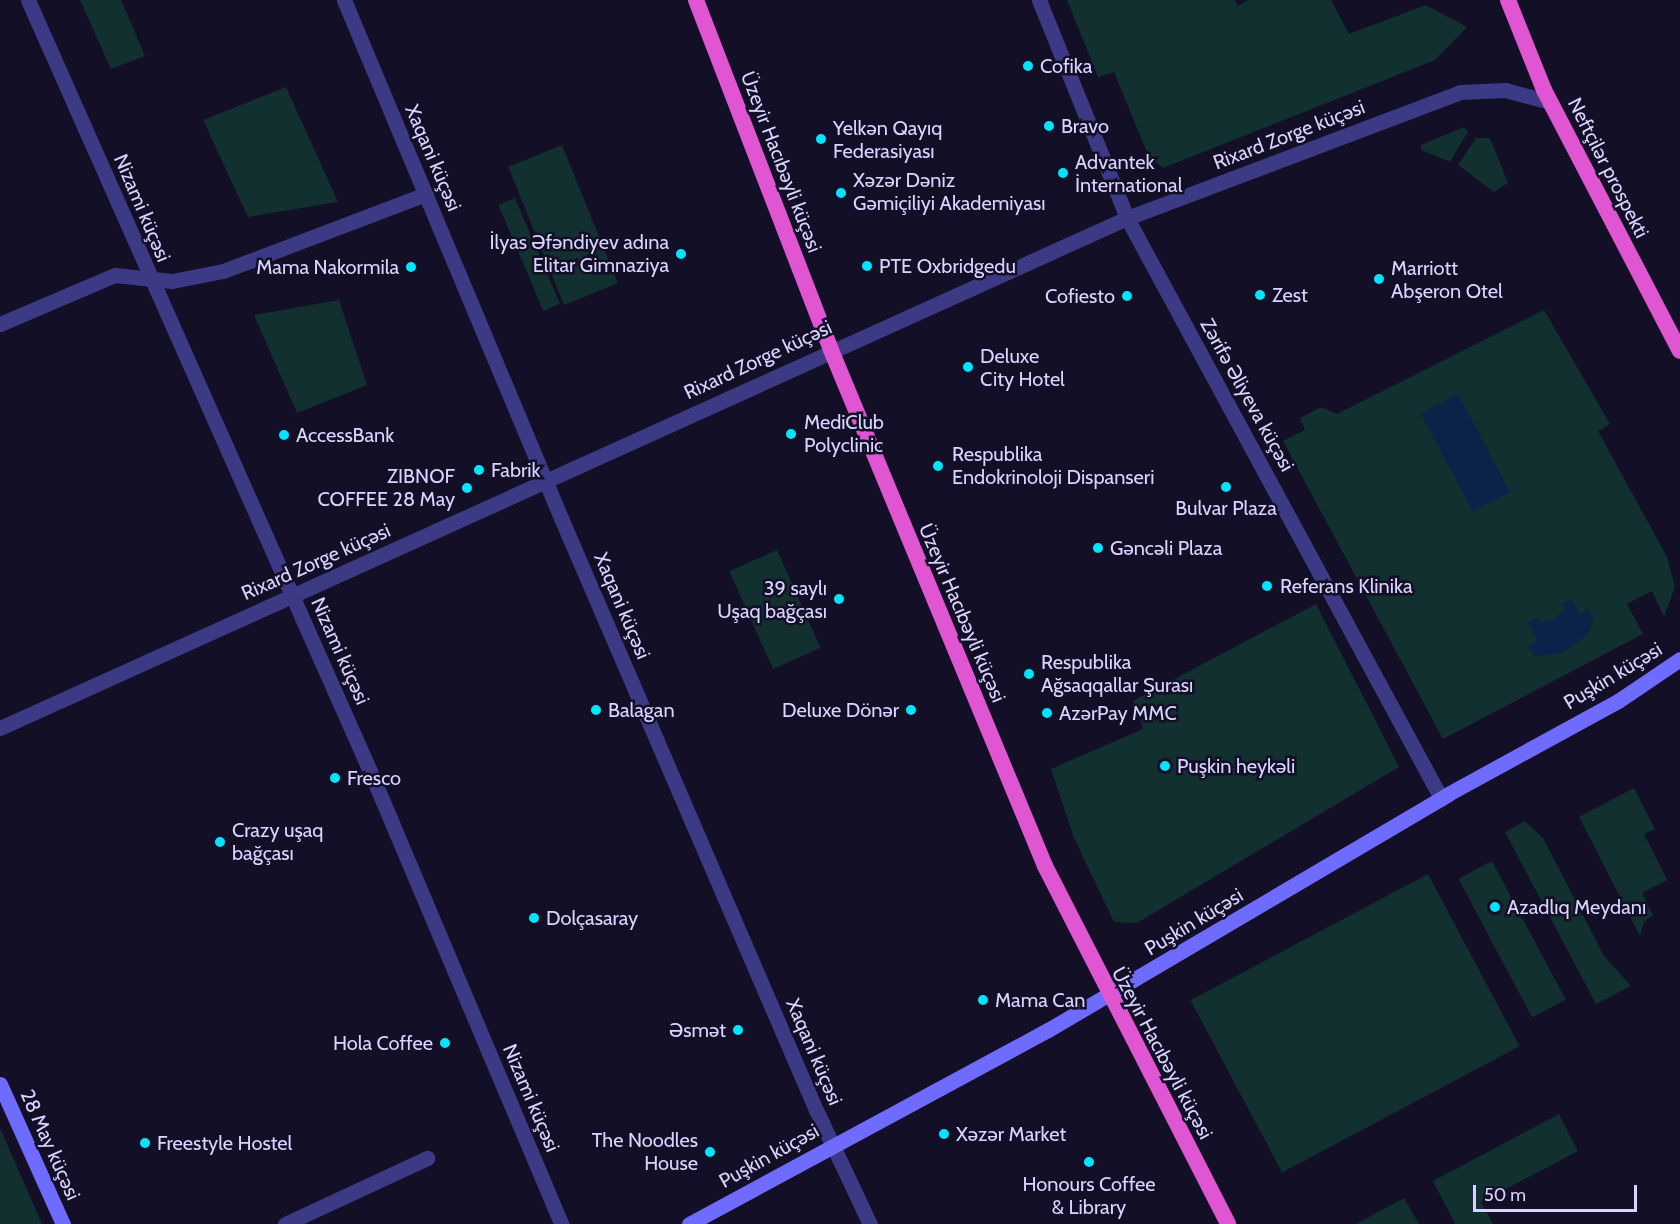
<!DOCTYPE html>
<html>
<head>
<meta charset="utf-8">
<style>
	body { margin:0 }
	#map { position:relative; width:1680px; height:1224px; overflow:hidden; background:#130f26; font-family:Cabin,sans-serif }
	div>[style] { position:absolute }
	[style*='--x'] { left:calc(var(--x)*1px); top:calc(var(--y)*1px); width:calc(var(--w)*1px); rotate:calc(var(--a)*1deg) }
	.green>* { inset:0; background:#12302f; transform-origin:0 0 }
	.water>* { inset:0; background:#0c2248; transform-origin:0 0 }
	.minor>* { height:15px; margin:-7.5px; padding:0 7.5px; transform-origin:7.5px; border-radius:7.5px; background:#3d3a85 }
	.secondary>* { height:15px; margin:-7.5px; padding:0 7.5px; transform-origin:7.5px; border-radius:7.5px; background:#6f6bff }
	.trunk>* { height:16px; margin:-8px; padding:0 8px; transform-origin:8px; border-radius:8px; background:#e055d1 }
	.dots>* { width:16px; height:16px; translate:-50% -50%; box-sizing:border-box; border:3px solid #130f26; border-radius:50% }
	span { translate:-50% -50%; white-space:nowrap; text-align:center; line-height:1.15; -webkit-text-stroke:5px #130f26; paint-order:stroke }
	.poi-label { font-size:20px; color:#d9d4ff }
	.left { translate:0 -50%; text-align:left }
	.right { translate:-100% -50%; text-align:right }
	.street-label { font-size:20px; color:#d9d4ff }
	.scale { position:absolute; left:1473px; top:1185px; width:164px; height:27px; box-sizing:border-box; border:3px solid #d9d4ff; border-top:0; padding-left:8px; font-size:18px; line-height:21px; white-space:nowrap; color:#d9d4ff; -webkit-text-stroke:4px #130f26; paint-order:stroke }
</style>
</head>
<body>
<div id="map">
	<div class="green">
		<i style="clip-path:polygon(80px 0,121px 0,145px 56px,111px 69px)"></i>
		<i style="clip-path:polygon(1067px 0,1235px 0,1238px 6px,1248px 0,1331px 0,1349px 34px,1426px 5px,1467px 27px,1435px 60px,1163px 168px,1148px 155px,1114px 72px,1098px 77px)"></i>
		<i style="clip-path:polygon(286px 87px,338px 202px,248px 217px,203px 120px)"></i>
		<i style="clip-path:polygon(1464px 127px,1468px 132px,1450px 162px,1421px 150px,1421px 145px)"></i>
		<i style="clip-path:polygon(1476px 138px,1490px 138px,1508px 183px,1494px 192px,1458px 165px)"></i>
		<i style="left:562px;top:145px;width:149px;height:58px;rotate:68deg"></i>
		<i style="left:515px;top:198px;width:115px;height:18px;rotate:67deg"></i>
		<i style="clip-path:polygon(339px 300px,367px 385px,297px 413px,254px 315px)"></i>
		<i style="clip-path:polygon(1544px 310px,1610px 424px,1598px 431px,1667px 557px,1675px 587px,1664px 617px,1652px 591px,1627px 604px,1643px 634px,1443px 739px,1283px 441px,1305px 430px,1300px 418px,1321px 407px,1337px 414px)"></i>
		<i style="left:777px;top:550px;width:107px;height:52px;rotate:66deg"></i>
		<i style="clip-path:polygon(1316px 604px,1399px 767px,1137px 923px,1114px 922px,1074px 838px,1051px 769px,1143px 729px,1133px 701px)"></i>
		<i style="clip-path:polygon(1634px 788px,1655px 829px,1644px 834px,1667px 880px,1642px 893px,1653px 915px,1644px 922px,1640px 936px,1579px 817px)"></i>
		<i style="clip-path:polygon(1525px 821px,1543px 838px,1604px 956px,1631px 986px,1596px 1004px,1505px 832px)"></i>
		<i style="left:1492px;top:861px;width:157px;height:38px;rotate:62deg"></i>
		<i style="left:1428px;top:874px;width:195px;height:269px;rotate:62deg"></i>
		<i style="clip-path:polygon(1559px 1114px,1578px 1151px,1481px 1202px,1493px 1224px,1455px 1224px,1433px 1181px)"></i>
		<i style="clip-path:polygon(0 1128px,42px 1224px,0 1224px)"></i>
		<i style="clip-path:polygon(1404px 1198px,1419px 1224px,1356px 1224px)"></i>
	</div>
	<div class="water">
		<i style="left:1458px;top:394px;width:111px;height:42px;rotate:62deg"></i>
		<i style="clip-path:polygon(1572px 599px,1580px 614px,1588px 609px,1594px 620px,1588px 634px,1563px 653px,1534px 656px,1528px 646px,1538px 640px,1528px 623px,1537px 617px,1541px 623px,1555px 619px,1565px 609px,1562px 604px)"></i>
	</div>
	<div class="minor">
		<i style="--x:28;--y:0;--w:843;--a:66.08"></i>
		<i style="--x:370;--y:771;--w:492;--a:67.1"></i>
		<i style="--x:344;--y:0;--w:562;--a:67.27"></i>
		<i style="--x:561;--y:518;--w:645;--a:66.7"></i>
		<i style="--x:816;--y:1110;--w:126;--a:64.7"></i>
		<i style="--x:1039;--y:0;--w:235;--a:68"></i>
		<i style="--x:1127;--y:218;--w:660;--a:61.57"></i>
		<i style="--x:0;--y:324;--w:125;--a:-23.1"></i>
		<i style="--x:115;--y:275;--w:57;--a:6"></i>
		<i style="--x:172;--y:281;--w:52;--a:-11.1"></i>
		<i style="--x:223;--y:271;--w:217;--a:-20.8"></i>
		<i style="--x:0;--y:728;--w:1237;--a:-24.35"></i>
		<i style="--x:1127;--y:218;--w:356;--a:-20.7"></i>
		<i style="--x:1460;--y:92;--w:45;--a:-2.5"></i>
		<i style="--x:1505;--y:90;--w:47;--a:14.9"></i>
		<i style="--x:285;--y:1224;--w:157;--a:-24.9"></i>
	</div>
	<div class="secondary">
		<i style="--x:0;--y:1084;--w:154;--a:65.8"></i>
		<i style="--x:689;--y:1224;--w:408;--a:-28.4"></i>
		<i style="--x:1048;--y:1030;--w:464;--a:-30.5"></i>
		<i style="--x:1448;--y:794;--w:194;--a:-28.7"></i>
		<i style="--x:1618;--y:701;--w:75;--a:-34.1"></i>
	</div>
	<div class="trunk">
		<i style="--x:696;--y:0;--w:375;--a:68.9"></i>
		<i style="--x:831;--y:350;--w:559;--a:67.47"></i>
		<i style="--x:1045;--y:866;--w:402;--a:62.9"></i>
		<i style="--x:1508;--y:0;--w:97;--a:68.2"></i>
		<i style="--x:1544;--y:90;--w:294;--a:62.5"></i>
	</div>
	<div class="dots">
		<i style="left:1028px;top:66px;background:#00e5ff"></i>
		<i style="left:1049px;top:126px;background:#00e5ff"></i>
		<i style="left:821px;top:139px;background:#00e5ff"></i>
		<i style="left:1063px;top:173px;background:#00e5ff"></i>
		<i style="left:841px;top:193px;background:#00e5ff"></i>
		<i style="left:681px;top:254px;background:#00e5ff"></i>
		<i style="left:867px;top:266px;background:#00e5ff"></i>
		<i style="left:411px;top:267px;background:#00e5ff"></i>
		<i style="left:1379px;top:279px;background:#00e5ff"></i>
		<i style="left:1260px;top:295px;background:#00e5ff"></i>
		<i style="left:1127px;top:296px;background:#00e5ff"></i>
		<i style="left:968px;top:367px;background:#00e5ff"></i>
		<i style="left:791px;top:434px;background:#00e5ff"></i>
		<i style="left:284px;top:435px;background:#00e5ff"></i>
		<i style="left:938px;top:466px;background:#00e5ff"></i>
		<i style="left:479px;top:470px;background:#00e5ff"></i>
		<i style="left:1226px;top:487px;background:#00e5ff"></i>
		<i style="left:467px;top:488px;background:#00e5ff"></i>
		<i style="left:1098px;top:548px;background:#00e5ff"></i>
		<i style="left:1267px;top:586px;background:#00e5ff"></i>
		<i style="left:839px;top:599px;background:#00e5ff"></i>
		<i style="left:1029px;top:674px;background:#00e5ff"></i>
		<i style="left:596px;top:710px;background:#00e5ff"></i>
		<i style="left:911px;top:710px;background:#00e5ff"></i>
		<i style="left:1047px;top:713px;background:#00e5ff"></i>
		<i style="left:1165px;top:766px;background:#00e5ff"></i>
		<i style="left:335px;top:778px;background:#00e5ff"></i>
		<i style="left:220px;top:842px;background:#00e5ff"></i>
		<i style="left:1495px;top:907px;background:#00e5ff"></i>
		<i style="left:534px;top:918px;background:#00e5ff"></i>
		<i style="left:983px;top:1000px;background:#00e5ff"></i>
		<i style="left:738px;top:1030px;background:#00e5ff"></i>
		<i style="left:445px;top:1043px;background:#00e5ff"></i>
		<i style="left:944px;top:1134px;background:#00e5ff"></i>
		<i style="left:145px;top:1143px;background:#00e5ff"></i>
		<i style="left:710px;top:1152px;background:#00e5ff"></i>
		<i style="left:1089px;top:1162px;background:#00e5ff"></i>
	</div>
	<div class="poi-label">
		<span class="left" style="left:1040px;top:66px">Cofika</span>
		<span class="left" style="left:1061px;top:126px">Bravo</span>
		<span class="left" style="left:833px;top:140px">Yelkən Qayıq<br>Federasiyası</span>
		<span class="left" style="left:1075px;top:174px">Advantek<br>İnternational</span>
		<span class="left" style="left:853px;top:192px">Xəzər Dəniz<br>Gəmiçiliyi Akademiyası</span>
		<span class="right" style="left:669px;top:254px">İlyas Əfəndiyev adına<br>Elitar Gimnaziya</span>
		<span class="left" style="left:879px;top:266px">PTE Oxbridgedu</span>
		<span class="right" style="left:399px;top:267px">Mama Nakormila</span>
		<span class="left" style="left:1391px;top:280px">Marriott<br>Abşeron Otel</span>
		<span class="left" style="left:1272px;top:295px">Zest</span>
		<span class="right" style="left:1115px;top:296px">Cofiesto</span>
		<span class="left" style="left:980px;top:368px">Deluxe<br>City Hotel</span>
		<span class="left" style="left:804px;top:434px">MediClub<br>Polyclinic</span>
		<span class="left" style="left:296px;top:435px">AccessBank</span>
		<span class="left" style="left:952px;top:466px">Respublika<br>Endokrinoloji Dispanseri</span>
		<span class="left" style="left:491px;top:470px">Fabrik</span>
		<span class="right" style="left:455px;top:488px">ZIBNOF<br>COFFEE 28 May</span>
		<span style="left:1226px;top:508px">Bulvar Plaza</span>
		<span class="left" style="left:1110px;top:548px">Gəncəli Plaza</span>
		<span class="left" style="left:1280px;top:586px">Referans Klinika</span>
		<span class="right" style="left:827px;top:600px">39 saylı<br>Uşaq bağçası</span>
		<span class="left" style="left:1041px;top:674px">Respublika<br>Ağsaqqallar Şurası</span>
		<span class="left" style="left:608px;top:710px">Balagan</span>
		<span class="right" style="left:899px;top:710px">Deluxe Dönər</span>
		<span class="left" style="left:1059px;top:713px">AzərPay MMC</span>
		<span class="left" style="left:1177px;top:766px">Puşkin heykəli</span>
		<span class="left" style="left:347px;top:778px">Fresco</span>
		<span class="left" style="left:232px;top:842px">Crazy uşaq<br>bağçası</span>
		<span class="left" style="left:1507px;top:907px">Azadlıq Meydanı</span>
		<span class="left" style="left:546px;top:918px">Dolçasaray</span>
		<span class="left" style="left:995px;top:1000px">Mama Can</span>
		<span class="right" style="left:726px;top:1030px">Əsmət</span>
		<span class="right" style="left:433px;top:1043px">Hola Coffee</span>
		<span class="left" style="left:956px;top:1134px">Xəzər Market</span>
		<span class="right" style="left:698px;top:1152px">The Noodles<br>House</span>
		<span class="left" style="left:157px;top:1143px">Freestyle Hostel</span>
		<span style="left:1089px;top:1196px">Honours Coffee<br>&amp; Library</span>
	</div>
	<div class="street-label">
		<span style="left:1289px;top:135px;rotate:-21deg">Rixard Zorge küçəsi</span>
		<span style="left:433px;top:158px;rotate:67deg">Xaqani küçəsi</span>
		<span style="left:781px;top:162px;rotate:69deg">Üzeyir Hacıbəyli küçəsi</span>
		<span style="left:1608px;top:168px;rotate:63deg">Neftçilər prospekti</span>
		<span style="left:142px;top:208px;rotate:67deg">Nizami küçəsi</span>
		<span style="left:758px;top:360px;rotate:-25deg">Rixard Zorge küçəsi</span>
		<span style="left:1247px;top:395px;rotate:61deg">Zərifə Əliyeva küçəsi</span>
		<span style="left:316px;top:562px;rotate:-24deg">Rixard Zorge küçəsi</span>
		<span style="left:622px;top:606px;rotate:67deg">Xaqani küçəsi</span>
		<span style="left:962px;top:613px;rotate:67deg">Üzeyir Hacıbəyli küçəsi</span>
		<span style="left:340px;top:651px;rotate:66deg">Nizami küçəsi</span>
		<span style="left:1613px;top:676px;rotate:-31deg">Puşkin küçəsi</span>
		<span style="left:1194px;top:922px;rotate:-31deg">Puşkin küçəsi</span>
		<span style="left:814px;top:1052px;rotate:67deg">Xaqani küçəsi</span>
		<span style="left:1162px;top:1053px;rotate:62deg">Üzeyir Hacıbəyli küçəsi</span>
		<span style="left:531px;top:1098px;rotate:67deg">Nizami küçəsi</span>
		<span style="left:50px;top:1145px;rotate:66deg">28 May küçəsi</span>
		<span style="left:769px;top:1156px;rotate:-29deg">Puşkin küçəsi</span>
	</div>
	<div class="scale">50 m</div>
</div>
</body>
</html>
